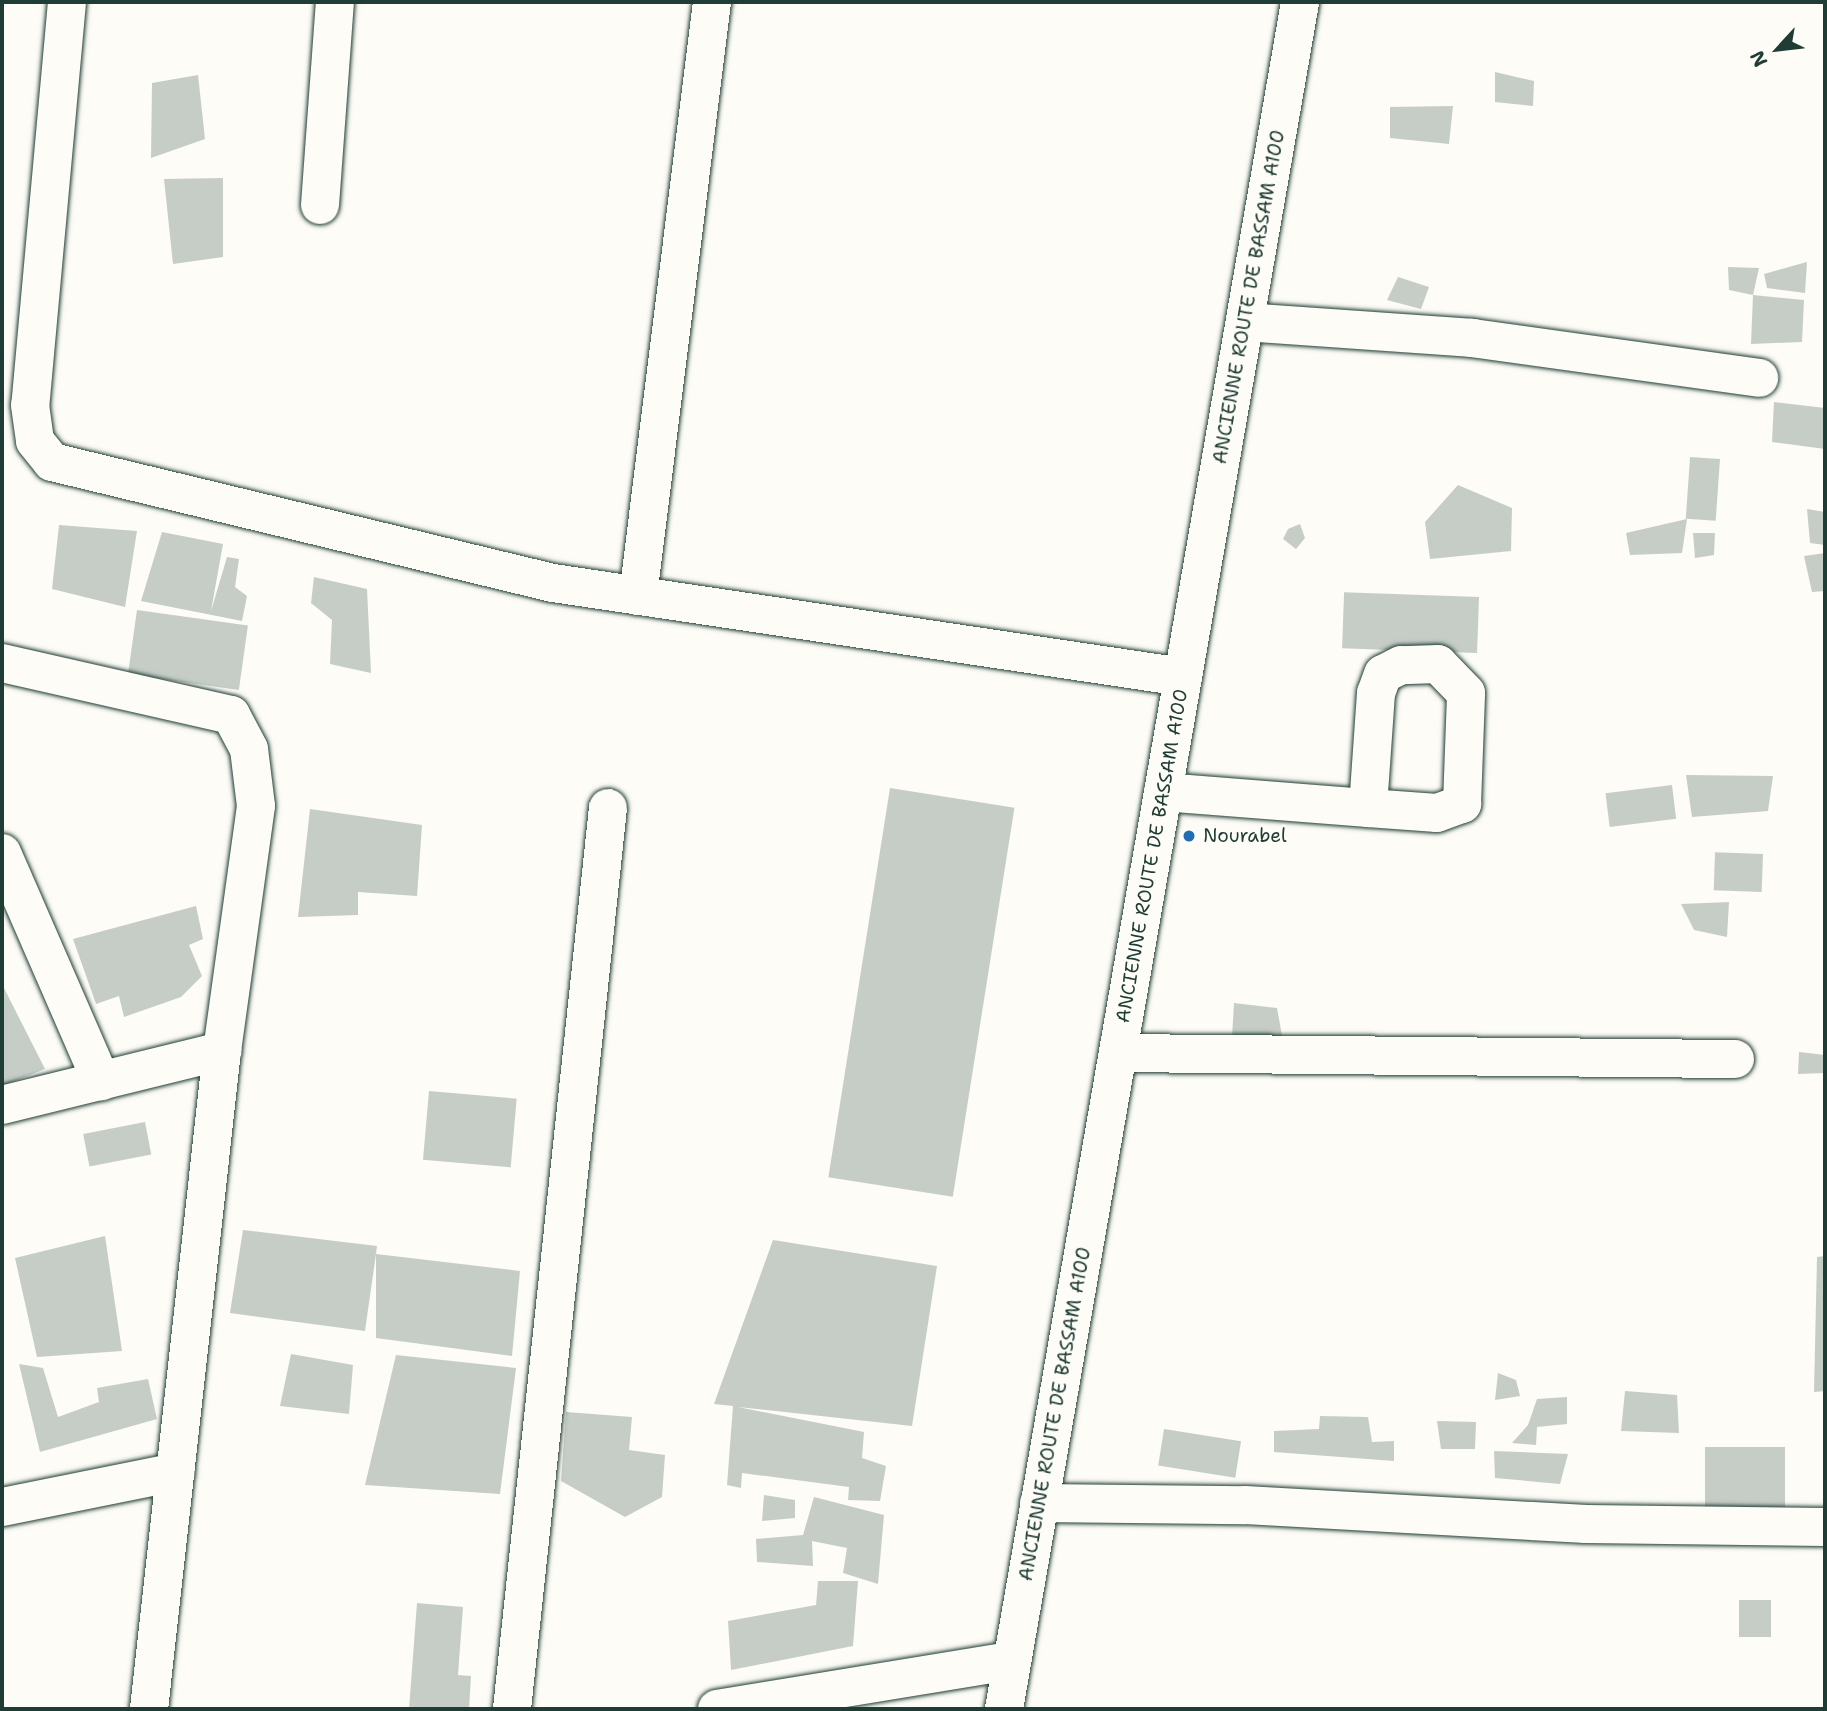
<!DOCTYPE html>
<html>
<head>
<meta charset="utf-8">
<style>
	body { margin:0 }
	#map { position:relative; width:1827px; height:1711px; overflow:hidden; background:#fdfcf7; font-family:"Shantell Sans",sans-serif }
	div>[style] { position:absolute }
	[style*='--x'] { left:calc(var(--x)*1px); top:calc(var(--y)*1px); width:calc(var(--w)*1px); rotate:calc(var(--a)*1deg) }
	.building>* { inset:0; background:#c6cdc7; transform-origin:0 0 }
	.roads { filter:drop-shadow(0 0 2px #1f3d34) drop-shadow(0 0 2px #1f3d34) }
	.minor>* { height:38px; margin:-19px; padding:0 19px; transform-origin:19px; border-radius:19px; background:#fdfcf7 }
	.major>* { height:38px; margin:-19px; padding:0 19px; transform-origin:19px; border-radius:19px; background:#fdfcf7 }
	.dots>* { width:19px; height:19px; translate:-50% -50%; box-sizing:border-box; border:4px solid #fdfcf7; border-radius:50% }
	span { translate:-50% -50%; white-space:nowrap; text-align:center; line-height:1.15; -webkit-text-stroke:5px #fdfcf7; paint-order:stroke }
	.street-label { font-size:19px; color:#1f3d34 }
	.poi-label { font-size:19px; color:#1f3d34 }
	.left { translate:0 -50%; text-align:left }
	.frame { position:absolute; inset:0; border:4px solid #1f3d34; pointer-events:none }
	.north { position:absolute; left:1743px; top:14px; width:70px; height:70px; -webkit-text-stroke:5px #fdfcf7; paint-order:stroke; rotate:243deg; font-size:19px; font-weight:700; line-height:28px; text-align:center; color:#1f3d34 }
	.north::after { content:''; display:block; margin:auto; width:24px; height:32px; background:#1f3d34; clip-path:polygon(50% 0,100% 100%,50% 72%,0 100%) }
</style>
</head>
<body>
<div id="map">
	<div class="building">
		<i style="clip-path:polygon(1495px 72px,1534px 81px,1533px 106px,1495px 102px)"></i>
		<i style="clip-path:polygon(198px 75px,205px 139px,151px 158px,152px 83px)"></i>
		<i style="clip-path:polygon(1453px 106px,1449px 144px,1390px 138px,1390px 107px)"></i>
		<i style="clip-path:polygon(223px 178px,223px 257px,173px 264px,164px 179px)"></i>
		<i style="clip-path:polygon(1807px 262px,1805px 293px,1767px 288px,1764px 274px)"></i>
		<i style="clip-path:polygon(1728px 267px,1759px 268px,1753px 295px,1729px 290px)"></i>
		<i style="clip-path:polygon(1398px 277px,1429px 287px,1421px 309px,1387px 300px)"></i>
		<i style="clip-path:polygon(1753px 295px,1804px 300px,1802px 342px,1751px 344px)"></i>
		<i style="clip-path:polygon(1774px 402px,1825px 408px,1825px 449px,1772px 442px)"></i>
		<i style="left:1720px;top:459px;width:62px;height:30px;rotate:94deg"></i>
		<i style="clip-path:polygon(1458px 485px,1512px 508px,1511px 551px,1430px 559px,1425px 522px)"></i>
		<i style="clip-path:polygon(1807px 509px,1825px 512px,1825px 545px,1810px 543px)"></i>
		<i style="clip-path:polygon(1687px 519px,1682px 553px,1630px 555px,1626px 533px)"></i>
		<i style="clip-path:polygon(1300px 524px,1305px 538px,1296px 549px,1283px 539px,1288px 529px)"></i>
		<i style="clip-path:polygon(59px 525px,137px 531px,125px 607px,52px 589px)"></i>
		<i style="clip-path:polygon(162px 532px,223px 544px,211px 611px,227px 557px,239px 559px,235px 587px,247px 596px,242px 621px,141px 601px)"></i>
		<i style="clip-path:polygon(1693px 533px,1715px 533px,1714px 555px,1695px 558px)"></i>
		<i style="clip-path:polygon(1825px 553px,1825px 591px,1812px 592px,1804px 556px)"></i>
		<i style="clip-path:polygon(314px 577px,367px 589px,371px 673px,330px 664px,332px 620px,311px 603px)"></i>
		<i style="left:1479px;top:597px;width:56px;height:135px;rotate:92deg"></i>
		<i style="left:137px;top:610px;width:112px;height:65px;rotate:8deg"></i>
		<i style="clip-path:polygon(1686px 775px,1773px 776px,1768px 811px,1692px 817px)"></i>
		<i style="left:1672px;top:785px;width:34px;height:67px;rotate:83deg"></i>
		<i style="left:890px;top:788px;width:126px;height:394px;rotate:9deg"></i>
		<i style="clip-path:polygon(310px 809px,422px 825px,417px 896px,358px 892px,358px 915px,298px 917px)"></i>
		<i style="left:1763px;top:854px;width:38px;height:48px;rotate:92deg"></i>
		<i style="clip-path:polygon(1729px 902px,1727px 937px,1694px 930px,1681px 904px)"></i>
		<i style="clip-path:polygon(196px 906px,203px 939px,189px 945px,202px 976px,181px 997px,124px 1017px,119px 996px,96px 1004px,73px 939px)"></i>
		<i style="clip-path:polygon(4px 988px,45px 1069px,2px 1086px,2px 989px)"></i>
		<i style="clip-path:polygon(1234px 1003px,1277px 1008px,1283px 1041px,1232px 1037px)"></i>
		<i style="clip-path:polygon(1799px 1052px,1825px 1055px,1825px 1073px,1798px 1074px)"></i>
		<i style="left:429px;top:1091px;width:88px;height:69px;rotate:5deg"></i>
		<i style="left:145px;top:1122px;width:33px;height:63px;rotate:79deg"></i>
		<i style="clip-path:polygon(243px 1230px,377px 1246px,376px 1254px,520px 1271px,512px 1356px,376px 1338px,376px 1254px,365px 1331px,230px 1313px)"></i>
		<i style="clip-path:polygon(105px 1236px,122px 1351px,37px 1357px,15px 1258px)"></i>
		<i style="clip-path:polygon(773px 1240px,937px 1266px,912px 1426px,738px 1407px,864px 1432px,862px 1458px,886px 1466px,880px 1501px,848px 1500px,849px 1487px,742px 1473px,741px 1488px,727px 1485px,733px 1406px,714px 1404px)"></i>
		<i style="clip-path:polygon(1825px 1256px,1825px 1391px,1814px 1392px,1817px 1257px)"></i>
		<i style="clip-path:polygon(291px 1354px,353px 1365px,349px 1414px,280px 1406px)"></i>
		<i style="clip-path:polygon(396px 1355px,516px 1368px,500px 1494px,365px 1485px)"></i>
		<i style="clip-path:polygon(19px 1364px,43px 1368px,58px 1417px,99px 1402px,97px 1388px,148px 1379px,157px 1419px,40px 1452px)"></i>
		<i style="clip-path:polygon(1498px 1373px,1516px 1380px,1520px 1396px,1495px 1400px)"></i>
		<i style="clip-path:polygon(1625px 1391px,1677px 1395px,1679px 1433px,1621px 1431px)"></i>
		<i style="clip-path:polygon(1567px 1397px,1567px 1424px,1537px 1427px,1536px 1445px,1512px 1443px,1528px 1425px,1537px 1399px)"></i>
		<i style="clip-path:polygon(566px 1412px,632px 1417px,629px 1450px,665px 1455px,662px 1497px,625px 1517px,561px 1481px)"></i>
		<i style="clip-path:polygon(1320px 1416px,1368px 1417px,1372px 1442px,1394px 1441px,1394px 1461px,1274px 1452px,1274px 1431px,1319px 1429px)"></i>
		<i style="clip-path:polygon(1437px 1421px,1476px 1422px,1475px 1449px,1441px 1449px)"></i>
		<i style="left:1164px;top:1429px;width:78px;height:37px;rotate:9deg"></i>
		<i style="left:1705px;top:1447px;width:80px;height:67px"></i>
		<i style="clip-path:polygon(1494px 1451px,1568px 1454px,1560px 1484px,1495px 1478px)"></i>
		<i style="clip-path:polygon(764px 1495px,795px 1500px,795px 1518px,762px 1521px)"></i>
		<i style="clip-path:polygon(814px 1497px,884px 1515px,878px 1584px,843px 1573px,847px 1548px,812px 1541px,813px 1566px,757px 1562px,756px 1539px,803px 1535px)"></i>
		<i style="clip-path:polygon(818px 1581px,858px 1581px,853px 1646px,731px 1670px,728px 1621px,816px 1605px)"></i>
		<i style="left:1739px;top:1600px;width:32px;height:37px"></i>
		<i style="clip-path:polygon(417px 1603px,463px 1607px,458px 1675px,471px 1676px,469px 1709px,409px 1709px)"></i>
	</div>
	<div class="roads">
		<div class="minor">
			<i style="--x:67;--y:2;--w:405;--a:95.2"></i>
			<i style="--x:30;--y:405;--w:36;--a:82"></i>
			<i style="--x:35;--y:441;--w:27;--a:51"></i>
			<i style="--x:52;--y:462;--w:515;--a:13.58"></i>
			<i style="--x:553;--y:583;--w:637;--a:8.49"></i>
			<i style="--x:320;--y:205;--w:204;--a:-85.8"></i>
			<i style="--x:1245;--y:322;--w:228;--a:4"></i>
			<i style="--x:1472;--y:338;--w:290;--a:7.9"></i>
			<i style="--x:638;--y:596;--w:599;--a:-82.9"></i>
			<i style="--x:2;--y:663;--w:235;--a:12.8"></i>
			<i style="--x:231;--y:715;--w:38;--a:62"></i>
			<i style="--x:249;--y:749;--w:57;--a:83"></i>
			<i style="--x:256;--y:806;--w:247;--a:97.9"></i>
			<i style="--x:222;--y:1051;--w:662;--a:96.33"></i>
			<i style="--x:1163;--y:792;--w:206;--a:4.5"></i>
			<i style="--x:1368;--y:808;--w:69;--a:4.1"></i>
			<i style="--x:1437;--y:813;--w:27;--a:-20"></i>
			<i style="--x:1462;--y:804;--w:111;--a:-87.9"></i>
			<i style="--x:1466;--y:693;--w:40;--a:-134"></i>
			<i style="--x:1438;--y:664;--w:37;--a:178"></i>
			<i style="--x:1401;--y:665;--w:20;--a:153"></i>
			<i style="--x:1383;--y:674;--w:20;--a:110"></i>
			<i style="--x:1376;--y:693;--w:115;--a:94"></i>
			<i style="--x:2;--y:853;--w:249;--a:66.5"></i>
			<i style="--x:1118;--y:1053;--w:617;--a:0.56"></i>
			<i style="--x:2;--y:1105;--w:227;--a:-13.8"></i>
			<i style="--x:1039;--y:1503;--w:206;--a:0.6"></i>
			<i style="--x:1245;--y:1505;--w:342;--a:3.2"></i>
			<i style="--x:1586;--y:1524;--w:239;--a:0.7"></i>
			<i style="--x:2;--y:1507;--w:177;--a:-11.4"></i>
			<i style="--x:512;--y:1709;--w:906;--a:-83.92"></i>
			<i style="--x:717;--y:1709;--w:298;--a:-9.3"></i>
		</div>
		<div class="major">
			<i style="--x:1004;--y:1709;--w:1732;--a:-80.16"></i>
		</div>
	</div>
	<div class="dots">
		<i style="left:1189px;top:836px;background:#1f6fb2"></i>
	</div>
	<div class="street-label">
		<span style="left:1249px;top:297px;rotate:-80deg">ANCIENNE ROUTE DE BASSAM A100</span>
		<span style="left:1152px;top:856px;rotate:-80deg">ANCIENNE ROUTE DE BASSAM A100</span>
		<span style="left:1055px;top:1414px;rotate:-80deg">ANCIENNE ROUTE DE BASSAM A100</span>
	</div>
	<div class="poi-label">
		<span class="left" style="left:1203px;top:836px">Nourabel</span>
	</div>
	<div class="frame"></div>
	<div class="north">N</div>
</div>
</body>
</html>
